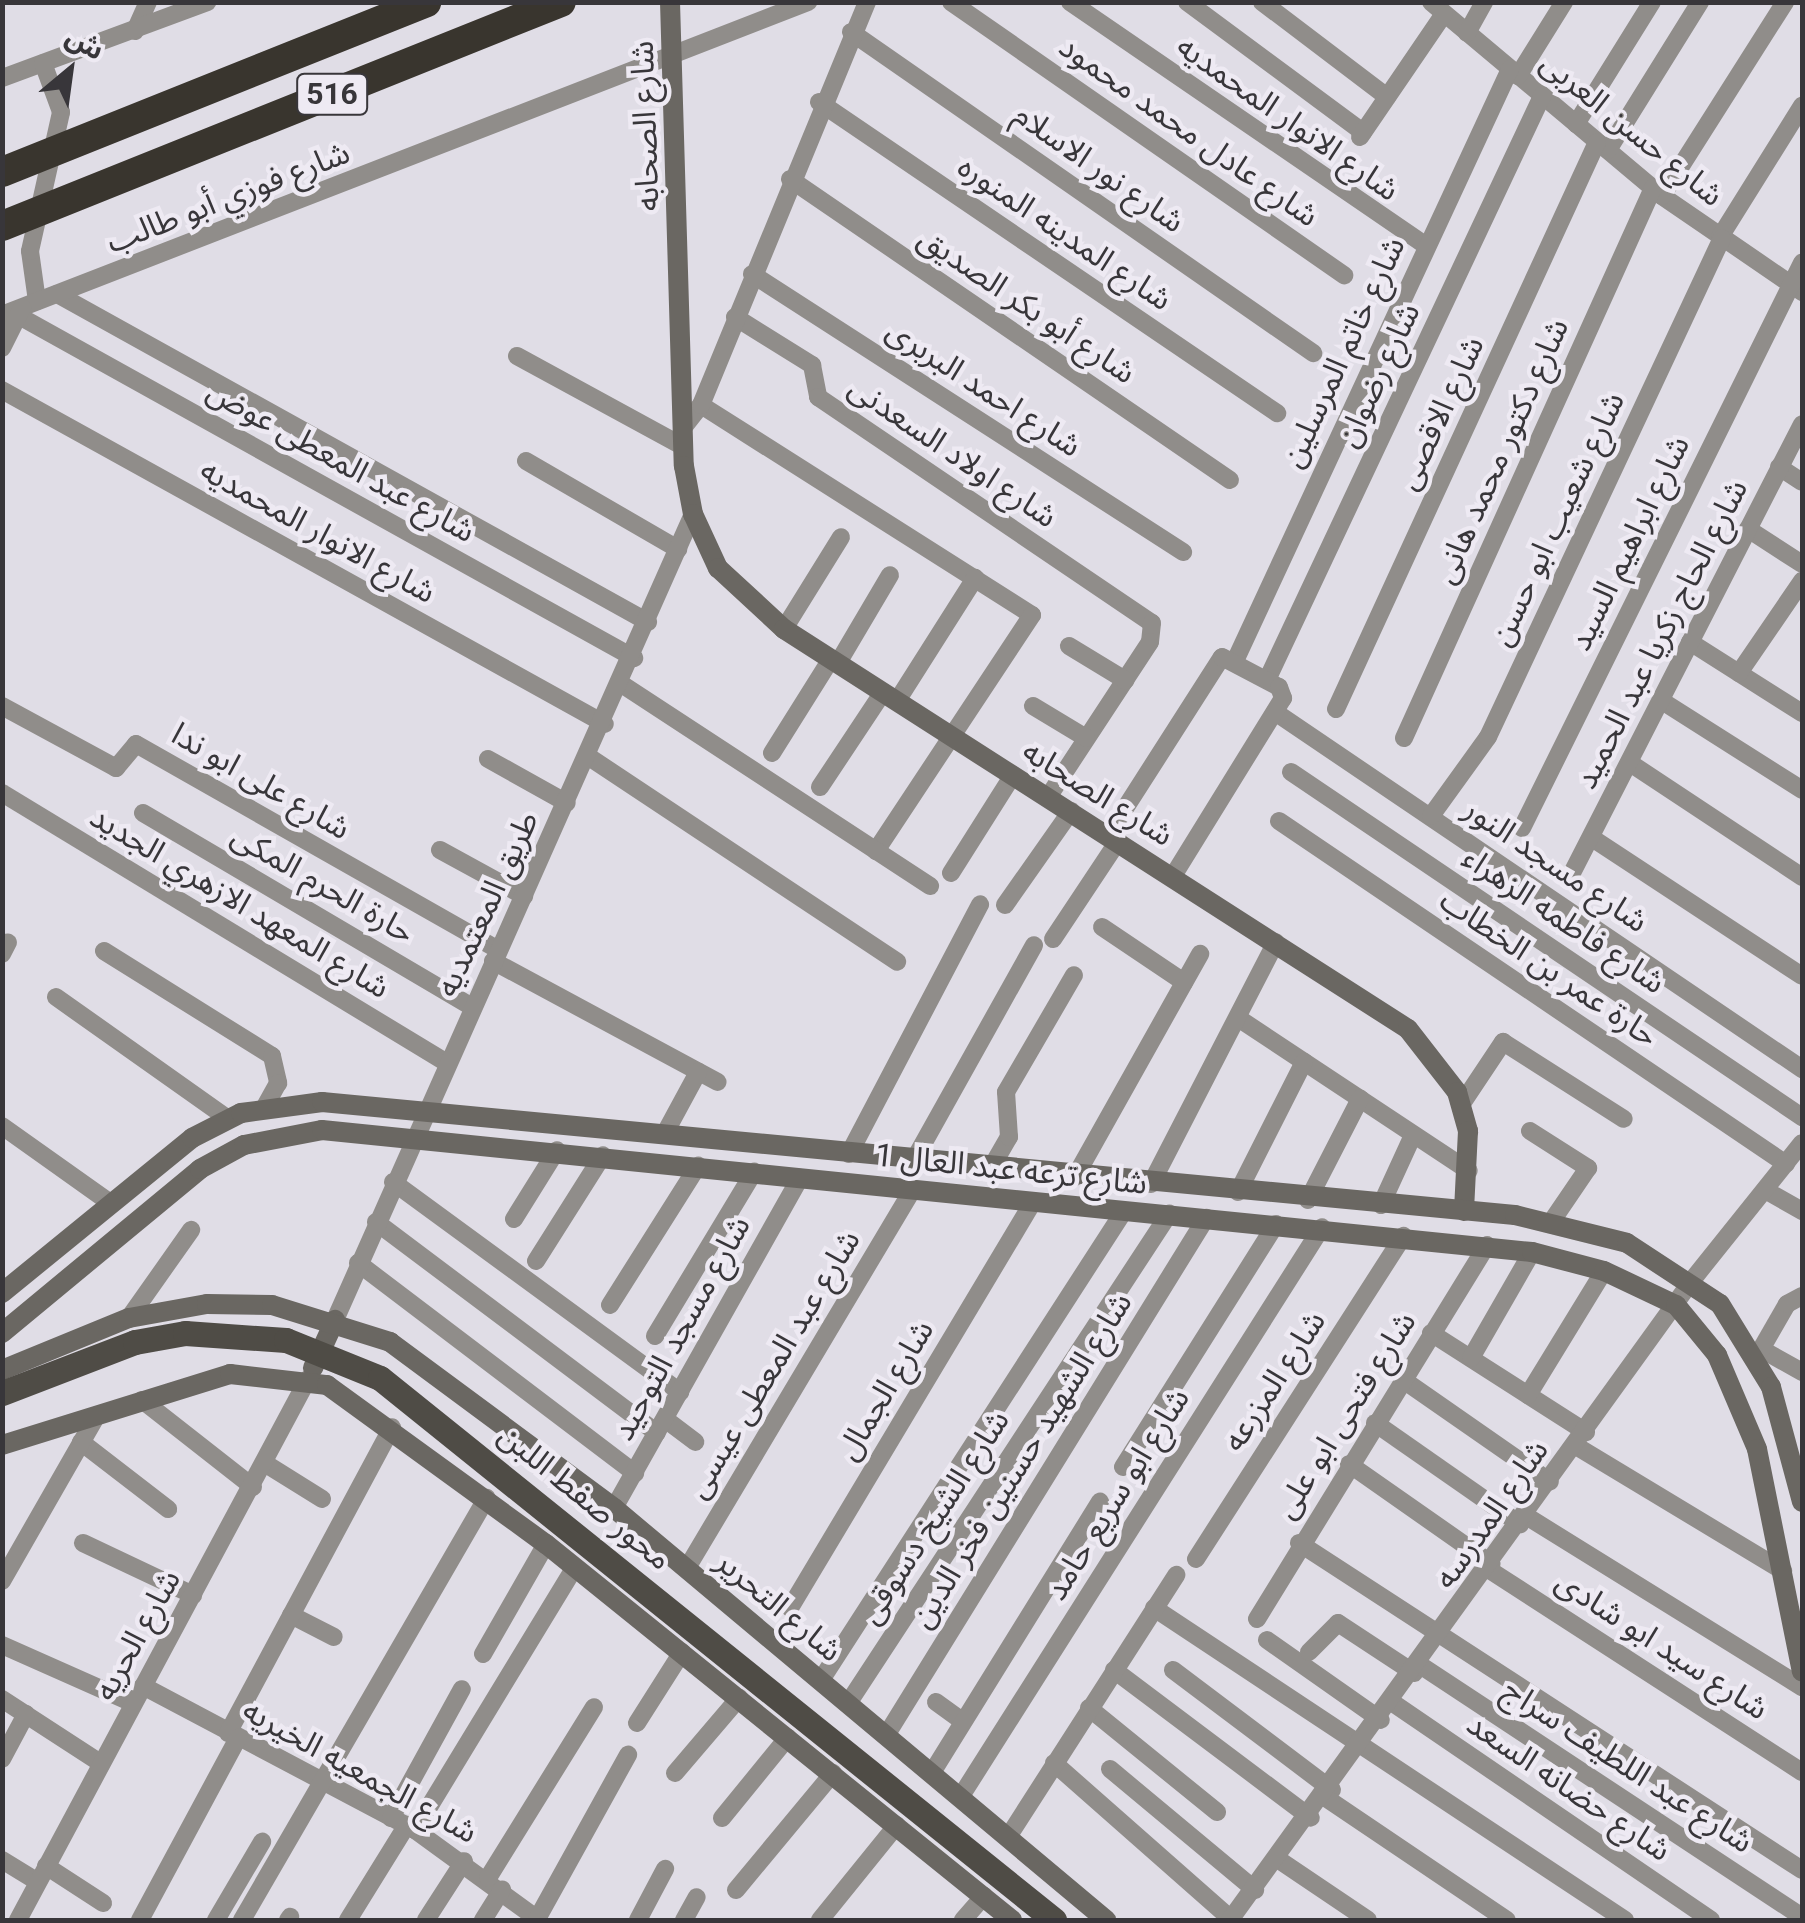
<!DOCTYPE html>
<html>
<head>
<meta charset="utf-8">
<style>
	body { margin:0 }
	#map { position:relative; width:1805px; height:1923px; overflow:hidden; background:#e0dde6; font-family:Roboto,"Noto Sans Arabic",sans-serif }
	div>[style] { position:absolute }
	[style*='--x'] { left:calc(var(--x)*1px); top:calc(var(--y)*1px); width:calc(var(--w)*1px); rotate:calc(var(--a)*1deg) }
	.street>* { height:18px; margin:-9px; padding:0 9px; transform-origin:9px; border-radius:9px; background:#908d8a }
	.secondary>* { height:20px; margin:-10px; padding:0 10px; transform-origin:10px; border-radius:10px; background:#6a6762 }
	.primary>* { height:25px; margin:-12.5px; padding:0 12.5px; transform-origin:12.5px; border-radius:12.5px; background:#4f4c46 }
	.highway>* { height:30px; margin:-15px; padding:0 15px; transform-origin:15px; border-radius:15px; background:#39352e }
	span { translate:-50% -50%; white-space:nowrap; text-align:center; line-height:1.15; -webkit-text-stroke:9px #eeeaf3; paint-order:stroke }
	.shield-label span { padding:2px 8px; background:#eeeaf3; border:2px solid; border-radius:8px; -webkit-text-stroke-width:0 }
	.shield-label { font-size:30px; color:#38363a; font-weight:700 }
	.street-label { font-size:32px; color:#38363a }
	.frame { position:absolute; inset:0; border:5px solid #38363a; pointer-events:none }
	.north { position:absolute; left:20px; top:20px; width:100px; height:100px; -webkit-text-stroke:8px #eeeaf3; paint-order:stroke; rotate:29deg; font-size:28px; font-weight:700; line-height:40px; text-align:center; color:#38363a }
	.north::after { content:''; display:block; margin:auto; width:35px; height:45px; background:#38363a; clip-path:polygon(50% 0,100% 100%,50% 72%,0 100%) }
</style>
</head>
<body>
<div id="map">
	<div class="street">
		<i style="--x:951;--y:2;--w:479;--a:34.8"></i>
		<i style="--x:1070;--y:2;--w:430;--a:34.4"></i>
		<i style="--x:1187;--y:2;--w:219;--a:36.5"></i>
		<i style="--x:1262;--y:2;--w:157;--a:37.2"></i>
		<i style="--x:1431;--y:2;--w:302;--a:40"></i>
		<i style="--x:1662;--y:196;--w:170;--a:34.4"></i>
		<i style="--x:135;--y:31;--w:32;--a:-66"></i>
		<i style="--x:851;--y:32;--w:563;--a:34.79"></i>
		<i style="--x:1467;--y:33;--w:35;--a:-61"></i>
		<i style="--x:1518;--y:76;--w:87;--a:-58.1"></i>
		<i style="--x:2;--y:78;--w:219;--a:-20.3"></i>
		<i style="--x:819;--y:102;--w:554;--a:34.18"></i>
		<i style="--x:1576;--y:124;--w:144;--a:-58.1"></i>
		<i style="--x:1360;--y:137;--w:149;--a:-55.7"></i>
		<i style="--x:1608;--y:150;--w:174;--a:-58.1"></i>
		<i style="--x:790;--y:179;--w:533;--a:34.38"></i>
		<i style="--x:1662;--y:196;--w:230;--a:-57.6"></i>
		<i style="--x:1720;--y:237;--w:155;--a:-58"></i>
		<i style="--x:752;--y:274;--w:513;--a:32.82"></i>
		<i style="--x:57;--y:294;--w:676;--a:29.03"></i>
		<i style="--x:37;--y:301;--w:50;--a:-98"></i>
		<i style="--x:30;--y:251;--w:142;--a:-77.4"></i>
		<i style="--x:61;--y:112;--w:52;--a:-110.2"></i>
		<i style="--x:2;--y:315;--w:865;--a:-21.22"></i>
		<i style="--x:19;--y:316;--w:704;--a:29.08"></i>
		<i style="--x:735;--y:317;--w:91;--a:31.9"></i>
		<i style="--x:812;--y:365;--w:33;--a:79"></i>
		<i style="--x:818;--y:397;--w:403;--a:34.1"></i>
		<i style="--x:1152;--y:623;--w:19;--a:96"></i>
		<i style="--x:1150;--y:642;--w:186;--a:123.3"></i>
		<i style="--x:2;--y:348;--w:45;--a:-63.4"></i>
		<i style="--x:517;--y:356;--w:190;--a:28.6"></i>
		<i style="--x:2;--y:390;--w:689;--a:28.98"></i>
		<i style="--x:701;--y:405;--w:392;--a:32.4"></i>
		<i style="--x:1032;--y:615;--w:283;--a:123.5"></i>
		<i style="--x:683;--y:428;--w:29;--a:-52"></i>
		<i style="--x:701;--y:405;--w:436;--a:-67.6"></i>
		<i style="--x:526;--y:461;--w:176;--a:30.1"></i>
		<i style="--x:1779;--y:467;--w:27;--a:33"></i>
		<i style="--x:1748;--y:529;--w:64;--a:32.9"></i>
		<i style="--x:784;--y:629;--w:108;--a:-58.2"></i>
		<i style="--x:1690;--y:642;--w:133;--a:32.4"></i>
		<i style="--x:1069;--y:646;--w:66;--a:31.3"></i>
		<i style="--x:1235;--y:661;--w:653;--a:-65.08"></i>
		<i style="--x:838;--y:663;--w:102;--a:-59.4"></i>
		<i style="--x:1739;--y:673;--w:112;--a:-55.6"></i>
		<i style="--x:1267;--y:680;--w:646;--a:-64.78"></i>
		<i style="--x:623;--y:685;--w:367;--a:33.2"></i>
		<i style="--x:897;--y:701;--w:146;--a:-57.6"></i>
		<i style="--x:1662;--y:701;--w:166;--a:32.4"></i>
		<i style="--x:2;--y:706;--w:130;--a:28.5"></i>
		<i style="--x:116;--y:768;--w:31;--a:-50"></i>
		<i style="--x:136;--y:744;--w:417;--a:29.6"></i>
		<i style="--x:1033;--y:706;--w:62;--a:31.1"></i>
		<i style="--x:1336;--y:709;--w:624;--a:-65.28"></i>
		<i style="--x:1275;--y:712;--w:637;--a:34.11"></i>
		<i style="--x:1404;--y:738;--w:604;--a:-65.64"></i>
		<i style="--x:772;--y:753;--w:111;--a:-57.9"></i>
		<i style="--x:589;--y:757;--w:370;--a:33.6"></i>
		<i style="--x:488;--y:759;--w:90;--a:29.1"></i>
		<i style="--x:1630;--y:763;--w:206;--a:33.5"></i>
		<i style="--x:1291;--y:772;--w:617;--a:34.03"></i>
		<i style="--x:820;--y:787;--w:114;--a:-56.4"></i>
		<i style="--x:2;--y:793;--w:521;--a:31.25"></i>
		<i style="--x:143;--y:813;--w:382;--a:30.5"></i>
		<i style="--x:1431;--y:816;--w:97;--a:-54.2"></i>
		<i style="--x:1488;--y:737;--w:551;--a:-64.88"></i>
		<i style="--x:1279;--y:821;--w:612;--a:34.08"></i>
		<i style="--x:1522;--y:828;--w:631;--a:-63.64"></i>
		<i style="--x:1108;--y:835;--w:211;--a:-57.4"></i>
		<i style="--x:1222;--y:657;--w:64;--a:27.8"></i>
		<i style="--x:1279;--y:687;--w:12;--a:70"></i>
		<i style="--x:1283;--y:698;--w:209;--a:121.7"></i>
		<i style="--x:1592;--y:838;--w:251;--a:33.3"></i>
		<i style="--x:440;--y:850;--w:96;--a:28.7"></i>
		<i style="--x:1573;--y:871;--w:502;--a:-62.87"></i>
		<i style="--x:951;--y:873;--w:116;--a:-57.7"></i>
		<i style="--x:1005;--y:905;--w:115;--a:-54.9"></i>
		<i style="--x:1102;--y:927;--w:99;--a:33.9"></i>
		<i style="--x:1053;--y:939;--w:118;--a:-56.4"></i>
		<i style="--x:104;--y:951;--w:198;--a:32"></i>
		<i style="--x:272;--y:1056;--w:28;--a:77"></i>
		<i style="--x:278;--y:1083;--w:29;--a:119"></i>
		<i style="--x:2;--y:954;--w:13;--a:-63"></i>
		<i style="--x:493;--y:961;--w:255;--a:28.3"></i>
		<i style="--x:56;--y:997;--w:209;--a:35.3"></i>
		<i style="--x:1241;--y:1020;--w:273;--a:33.5"></i>
		<i style="--x:1461;--y:1105;--w:76;--a:-56.3"></i>
		<i style="--x:1503;--y:1042;--w:143;--a:32.5"></i>
		<i style="--x:2;--y:1126;--w:128;--a:35.4"></i>
		<i style="--x:1530;--y:1131;--w:69;--a:32.5"></i>
		<i style="--x:1588;--y:1168;--w:64;--a:124.2"></i>
		<i style="--x:664;--y:1135;--w:72;--a:-61.6"></i>
		<i style="--x:849;--y:1154;--w:282;--a:-62.3"></i>
		<i style="--x:914;--y:1160;--w:246;--a:-60.8"></i>
		<i style="--x:991;--y:1168;--w:36;--a:-60"></i>
		<i style="--x:1009;--y:1137;--w:45;--a:-93.8"></i>
		<i style="--x:1006;--y:1092;--w:135;--a:-59.8"></i>
		<i style="--x:1075;--y:1177;--w:256;--a:-60.7"></i>
		<i style="--x:393;--y:1182;--w:356;--a:36.2"></i>
		<i style="--x:1151;--y:1184;--w:272;--a:-62.7"></i>
		<i style="--x:1765;--y:1190;--w:43;--a:29.6"></i>
		<i style="--x:1238;--y:1192;--w:146;--a:-63.1"></i>
		<i style="--x:1308;--y:1200;--w:114;--a:-62.8"></i>
		<i style="--x:1381;--y:1205;--w:77;--a:-65.4"></i>
		<i style="--x:514;--y:1219;--w:81;--a:-58.1"></i>
		<i style="--x:376;--y:1222;--w:351;--a:36.9"></i>
		<i style="--x:536;--y:1261;--w:125;--a:-57.7"></i>
		<i style="--x:358;--y:1263;--w:348;--a:37.2"></i>
		<i style="--x:610;--y:1305;--w:165;--a:-57.7"></i>
		<i style="--x:129;--y:1318;--w:108;--a:-54.8"></i>
		<i style="--x:335;--y:1320;--w:882;--a:-66.05"></i>
		<i style="--x:1431;--y:1333;--w:184;--a:32.6"></i>
		<i style="--x:655;--y:1336;--w:192;--a:-58.9"></i>
		<i style="--x:1761;--y:1349;--w:47;--a:29.3"></i>
		<i style="--x:1471;--y:1358;--w:122;--a:-60.1"></i>
		<i style="--x:1756;--y:1358;--w:62;--a:-60.1"></i>
		<i style="--x:1787;--y:1304;--w:17;--a:-28"></i>
		<i style="--x:1402;--y:1379;--w:180;--a:34.8"></i>
		<i style="--x:1528;--y:1395;--w:145;--a:-58.5"></i>
		<i style="--x:142;--y:1400;--w:141;--a:38.1"></i>
		<i style="--x:665;--y:1419;--w:38;--a:37"></i>
		<i style="--x:1375;--y:1423;--w:177;--a:34.9"></i>
		<i style="--x:81;--y:1442;--w:110;--a:37.6"></i>
		<i style="--x:1576;--y:1446;--w:242;--a:31.1"></i>
		<i style="--x:266;--y:1464;--w:66;--a:32"></i>
		<i style="--x:1349;--y:1464;--w:174;--a:35"></i>
		<i style="--x:1123;--y:1467;--w:287;--a:-57.8"></i>
		<i style="--x:614;--y:1508;--w:379;--a:-60.6"></i>
		<i style="--x:1526;--y:1516;--w:325;--a:31.8"></i>
		<i style="--x:83;--y:1543;--w:122;--a:25.3"></i>
		<i style="--x:1299;--y:1543;--w:600;--a:33.03"></i>
		<i style="--x:1196;--y:1559;--w:384;--a:-57.3"></i>
		<i style="--x:687;--y:1568;--w:440;--a:-59.2"></i>
		<i style="--x:1488;--y:1569;--w:374;--a:32.9"></i>
		<i style="--x:2;--y:1581;--w:191;--a:-60.2"></i>
		<i style="--x:790;--y:1608;--w:472;--a:-59.1"></i>
		<i style="--x:1154;--y:1608;--w:565;--a:33.52"></i>
		<i style="--x:291;--y:1615;--w:48;--a:27.1"></i>
		<i style="--x:1257;--y:1619;--w:439;--a:-58.4"></i>
		<i style="--x:1267;--y:1640;--w:139;--a:35.1"></i>
		<i style="--x:2;--y:1645;--w:143;--a:23.9"></i>
		<i style="--x:1309;--y:1652;--w:41;--a:-45"></i>
		<i style="--x:1338;--y:1623;--w:91;--a:33.3"></i>
		<i style="--x:483;--y:1654;--w:127;--a:-60.2"></i>
		<i style="--x:1420;--y:1665;--w:458;--a:33.4"></i>
		<i style="--x:1114;--y:1670;--w:246;--a:36.9"></i>
		<i style="--x:1173;--y:1670;--w:199;--a:37"></i>
		<i style="--x:821;--y:1680;--w:558;--a:-57.14"></i>
		<i style="--x:143;--y:1686;--w:308;--a:27.9"></i>
		<i style="--x:415;--y:1830;--w:153;--a:36"></i>
		<i style="--x:2;--y:1699;--w:116;--a:33"></i>
		<i style="--x:849;--y:1702;--w:584;--a:-56.75"></i>
		<i style="--x:936;--y:1702;--w:32;--a:36"></i>
		<i style="--x:1393;--y:1703;--w:385;--a:34.3"></i>
		<i style="--x:1089;--y:1708;--w:165;--a:39.1"></i>
		<i style="--x:637;--y:1723;--w:84;--a:-57.6"></i>
		<i style="--x:228;--y:1733;--w:347;--a:-61.8"></i>
		<i style="--x:887;--y:1734;--w:607;--a:-58.27"></i>
		<i style="--x:2;--y:1759;--w:51;--a:-61.9"></i>
		<i style="--x:1054;--y:1763;--w:236;--a:41.4"></i>
		<i style="--x:1110;--y:1769;--w:189;--a:39.8"></i>
		<i style="--x:933;--y:1771;--w:317;--a:-58.2"></i>
		<i style="--x:675;--y:1773;--w:99;--a:-49.5"></i>
		<i style="--x:963;--y:1793;--w:670;--a:-57.61"></i>
		<i style="--x:1326;--y:1798;--w:218;--a:34"></i>
		<i style="--x:391;--y:1818;--w:147;--a:-61.2"></i>
		<i style="--x:722;--y:1818;--w:104;--a:-50.8"></i>
		<i style="--x:415;--y:1830;--w:308;--a:-58.7"></i>
		<i style="--x:1010;--y:1834;--w:308;--a:-57.3"></i>
		<i style="--x:2;--y:1860;--w:42;--a:31.4"></i>
		<i style="--x:1279;--y:1860;--w:107;--a:34"></i>
		<i style="--x:46;--y:1866;--w:68;--a:33"></i>
		<i style="--x:488;--y:1878;--w:201;--a:-58.2"></i>
		<i style="--x:736;--y:1890;--w:152;--a:-50.3"></i>
		<i style="--x:537;--y:1919;--w:188;--a:-61"></i>
		<i style="--x:18;--y:1920;--w:614;--a:-61.81"></i>
		<i style="--x:140;--y:1920;--w:207;--a:-61.7"></i>
		<i style="--x:216;--y:1920;--w:91;--a:-59.5"></i>
		<i style="--x:242;--y:1920;--w:488;--a:-59.9"></i>
		<i style="--x:288;--y:1920;--w:4;--a:-56"></i>
		<i style="--x:348;--y:1920;--w:112;--a:-58.2"></i>
		<i style="--x:426;--y:1920;--w:70;--a:-57.2"></i>
		<i style="--x:483;--y:1920;--w:36;--a:-58"></i>
		<i style="--x:638;--y:1920;--w:58;--a:-62.1"></i>
		<i style="--x:684;--y:1920;--w:26;--a:-61"></i>
		<i style="--x:820;--y:1920;--w:122;--a:-51"></i>
		<i style="--x:963;--y:1920;--w:32;--a:-49"></i>
		<i style="--x:1230;--y:1920;--w:791;--a:-54.16"></i>
		<i style="--x:1693;--y:1279;--w:174;--a:-51.3"></i>
	</div>
	<div class="secondary">
		<i style="--x:670;--y:2;--w:464;--a:88.3"></i>
		<i style="--x:684;--y:466;--w:49;--a:79.4"></i>
		<i style="--x:693;--y:514;--w:60;--a:65.2"></i>
		<i style="--x:718;--y:568;--w:90;--a:42.7"></i>
		<i style="--x:784;--y:629;--w:741;--a:32.66"></i>
		<i style="--x:1408;--y:1029;--w:80;--a:52.1"></i>
		<i style="--x:1457;--y:1092;--w:41;--a:74.2"></i>
		<i style="--x:1468;--y:1131;--w:80;--a:92.9"></i>
		<i style="--x:2;--y:1293;--w:245;--a:-39.2"></i>
		<i style="--x:192;--y:1138;--w:55;--a:-27"></i>
		<i style="--x:241;--y:1113;--w:82;--a:-7.7"></i>
		<i style="--x:322;--y:1102;--w:1198;--a:5.41"></i>
		<i style="--x:1515;--y:1215;--w:115;--a:14"></i>
		<i style="--x:1627;--y:1243;--w:111;--a:33.3"></i>
		<i style="--x:1720;--y:1304;--w:97;--a:58.4"></i>
		<i style="--x:1771;--y:1387;--w:119;--a:74.9"></i>
		<i style="--x:2;--y:1333;--w:257;--a:-39.6"></i>
		<i style="--x:200;--y:1169;--w:50;--a:-28.6"></i>
		<i style="--x:244;--y:1145;--w:79;--a:-10.9"></i>
		<i style="--x:322;--y:1130;--w:1216;--a:5.76"></i>
		<i style="--x:1532;--y:1252;--w:74;--a:14.8"></i>
		<i style="--x:1604;--y:1271;--w:80;--a:25.3"></i>
		<i style="--x:1676;--y:1305;--w:65;--a:50.6"></i>
		<i style="--x:1717;--y:1355;--w:102;--a:66.9"></i>
		<i style="--x:1757;--y:1449;--w:227;--a:78.6"></i>
		<i style="--x:313;--y:1368;--w:53;--a:-65.4"></i>
		<i style="--x:2;--y:1370;--w:137;--a:-22.3"></i>
		<i style="--x:129;--y:1318;--w:79;--a:-10.2"></i>
		<i style="--x:207;--y:1304;--w:65;--a:0.9"></i>
		<i style="--x:272;--y:1305;--w:124;--a:17.4"></i>
		<i style="--x:390;--y:1342;--w:279;--a:36.5"></i>
		<i style="--x:614;--y:1508;--w:642;--a:39.94"></i>
		<i style="--x:2;--y:1445;--w:239;--a:-17.3"></i>
		<i style="--x:230;--y:1374;--w:98;--a:6.5"></i>
		<i style="--x:327;--y:1385;--w:271;--a:36"></i>
		<i style="--x:546;--y:1544;--w:599;--a:38.9"></i>
	</div>
	<div class="primary">
		<i style="--x:2;--y:1393;--w:142;--a:-21"></i>
		<i style="--x:135;--y:1342;--w:51;--a:-10.2"></i>
		<i style="--x:185;--y:1333;--w:101;--a:4"></i>
		<i style="--x:286;--y:1340;--w:101;--a:22"></i>
		<i style="--x:380;--y:1378;--w:865;--a:38.8"></i>
	</div>
	<div class="highway">
		<i style="--x:2;--y:172;--w:457;--a:-21.8"></i>
		<i style="--x:2;--y:226;--w:602;--a:-21.84"></i>
	</div>
	<div class="shield-label">
		<span style="left:332px;top:94px">516</span>
	</div>
	<div class="street-label">
		<span style="left:1288px;top:118px;rotate:35deg">شارع الانوار المحمديه</span>
		<span style="left:645px;top:126px;rotate:-92deg">شارع الصحابه</span>
		<span style="left:1632px;top:129px;rotate:39deg">شارع حسن العربى</span>
		<span style="left:1189px;top:131px;rotate:35deg">شارع عادل محمد محمود</span>
		<span style="left:1099px;top:168px;rotate:35deg">شارع نور الاسلام</span>
		<span style="left:228px;top:197px;rotate:-21deg">شارع فوزي أبو طالب</span>
		<span style="left:1065px;top:233px;rotate:34deg">شارع المدينه المنوره</span>
		<span style="left:1027px;top:305px;rotate:34deg">شارع أبو بكر الصديق</span>
		<span style="left:1343px;top:352px;rotate:-65deg">شارع خاتم المرسلين</span>
		<span style="left:1378px;top:375px;rotate:-65deg">شارع رضوان</span>
		<span style="left:984px;top:388px;rotate:33deg">شارع احمد البربرى</span>
		<span style="left:1440px;top:413px;rotate:-65deg">شارع الاقصى</span>
		<span style="left:1501px;top:451px;rotate:-66deg">شارع دكتور محمد هانى</span>
		<span style="left:953px;top:452px;rotate:34deg">شارع اولاد السعدنى</span>
		<span style="left:341px;top:461px;rotate:29deg">شارع عبد المعطى عوض</span>
		<span style="left:1557px;top:519px;rotate:-65deg">شارع شعيب ابو حسن</span>
		<span style="left:318px;top:531px;rotate:29deg">شارع الانوار المحمديه</span>
		<span style="left:1629px;top:543px;rotate:-64deg">شارع ابراهيم السيد</span>
		<span style="left:1661px;top:634px;rotate:-63deg">شارع الحاج زكريا عبد الحميد</span>
		<span style="left:261px;top:781px;rotate:30deg">شارع على ابو ندا</span>
		<span style="left:1098px;top:793px;rotate:32deg">شارع الصحابه</span>
		<span style="left:1556px;top:865px;rotate:34deg">شارع مسجد النور</span>
		<span style="left:323px;top:884px;rotate:30deg">حارة الحرم المكى</span>
		<span style="left:240px;top:902px;rotate:31deg">شارع المعهد الازهري الجديد</span>
		<span style="left:487px;top:904px;rotate:-65deg">طريق المعتمديه</span>
		<span style="left:1564px;top:920px;rotate:34deg">شارع فاطمه الزهراء</span>
		<span style="left:1549px;top:968px;rotate:34deg">حارة عمر بن الخطاب</span>
		<span style="left:1011px;top:1169px;rotate:6deg">شارع ترعه عبد العال 1</span>
		<span style="left:681px;top:1328px;rotate:-61deg">شارع مسجد التوحيد</span>
		<span style="left:773px;top:1364px;rotate:-59deg">شارع عبد المعطى عيسى</span>
		<span style="left:1274px;top:1381px;rotate:-57deg">شارع المزرعه</span>
		<span style="left:885px;top:1390px;rotate:-59deg">شارع الجمال</span>
		<span style="left:1345px;top:1415px;rotate:-58deg">شارع فتحى ابو على</span>
		<span style="left:1021px;top:1460px;rotate:-58deg">شارع الشهيد حسنين فخر الدين</span>
		<span style="left:1117px;top:1494px;rotate:-58deg">شارع ابو سريع حامد</span>
		<span style="left:585px;top:1497px;rotate:39deg">محور صفط اللبن</span>
		<span style="left:1491px;top:1514px;rotate:-55deg">شارع المدرسه</span>
		<span style="left:934px;top:1517px;rotate:-57deg">شارع الشيخ دسوقى</span>
		<span style="left:779px;top:1606px;rotate:40deg">شارع التحرير</span>
		<span style="left:137px;top:1635px;rotate:-61deg">شارع الحريه</span>
		<span style="left:1662px;top:1645px;rotate:33deg">شارع سيد ابو شادى</span>
		<span style="left:1628px;top:1766px;rotate:33deg">شارع عبد اللطيف سراج</span>
		<span style="left:360px;top:1771px;rotate:29deg">شارع الجمعيه الخيريه</span>
		<span style="left:1569px;top:1787px;rotate:34deg">شارع حضانه السعد</span>
	</div>
	<div class="frame"></div>
	<div class="north">ش</div>
</div>
</body>
</html>
